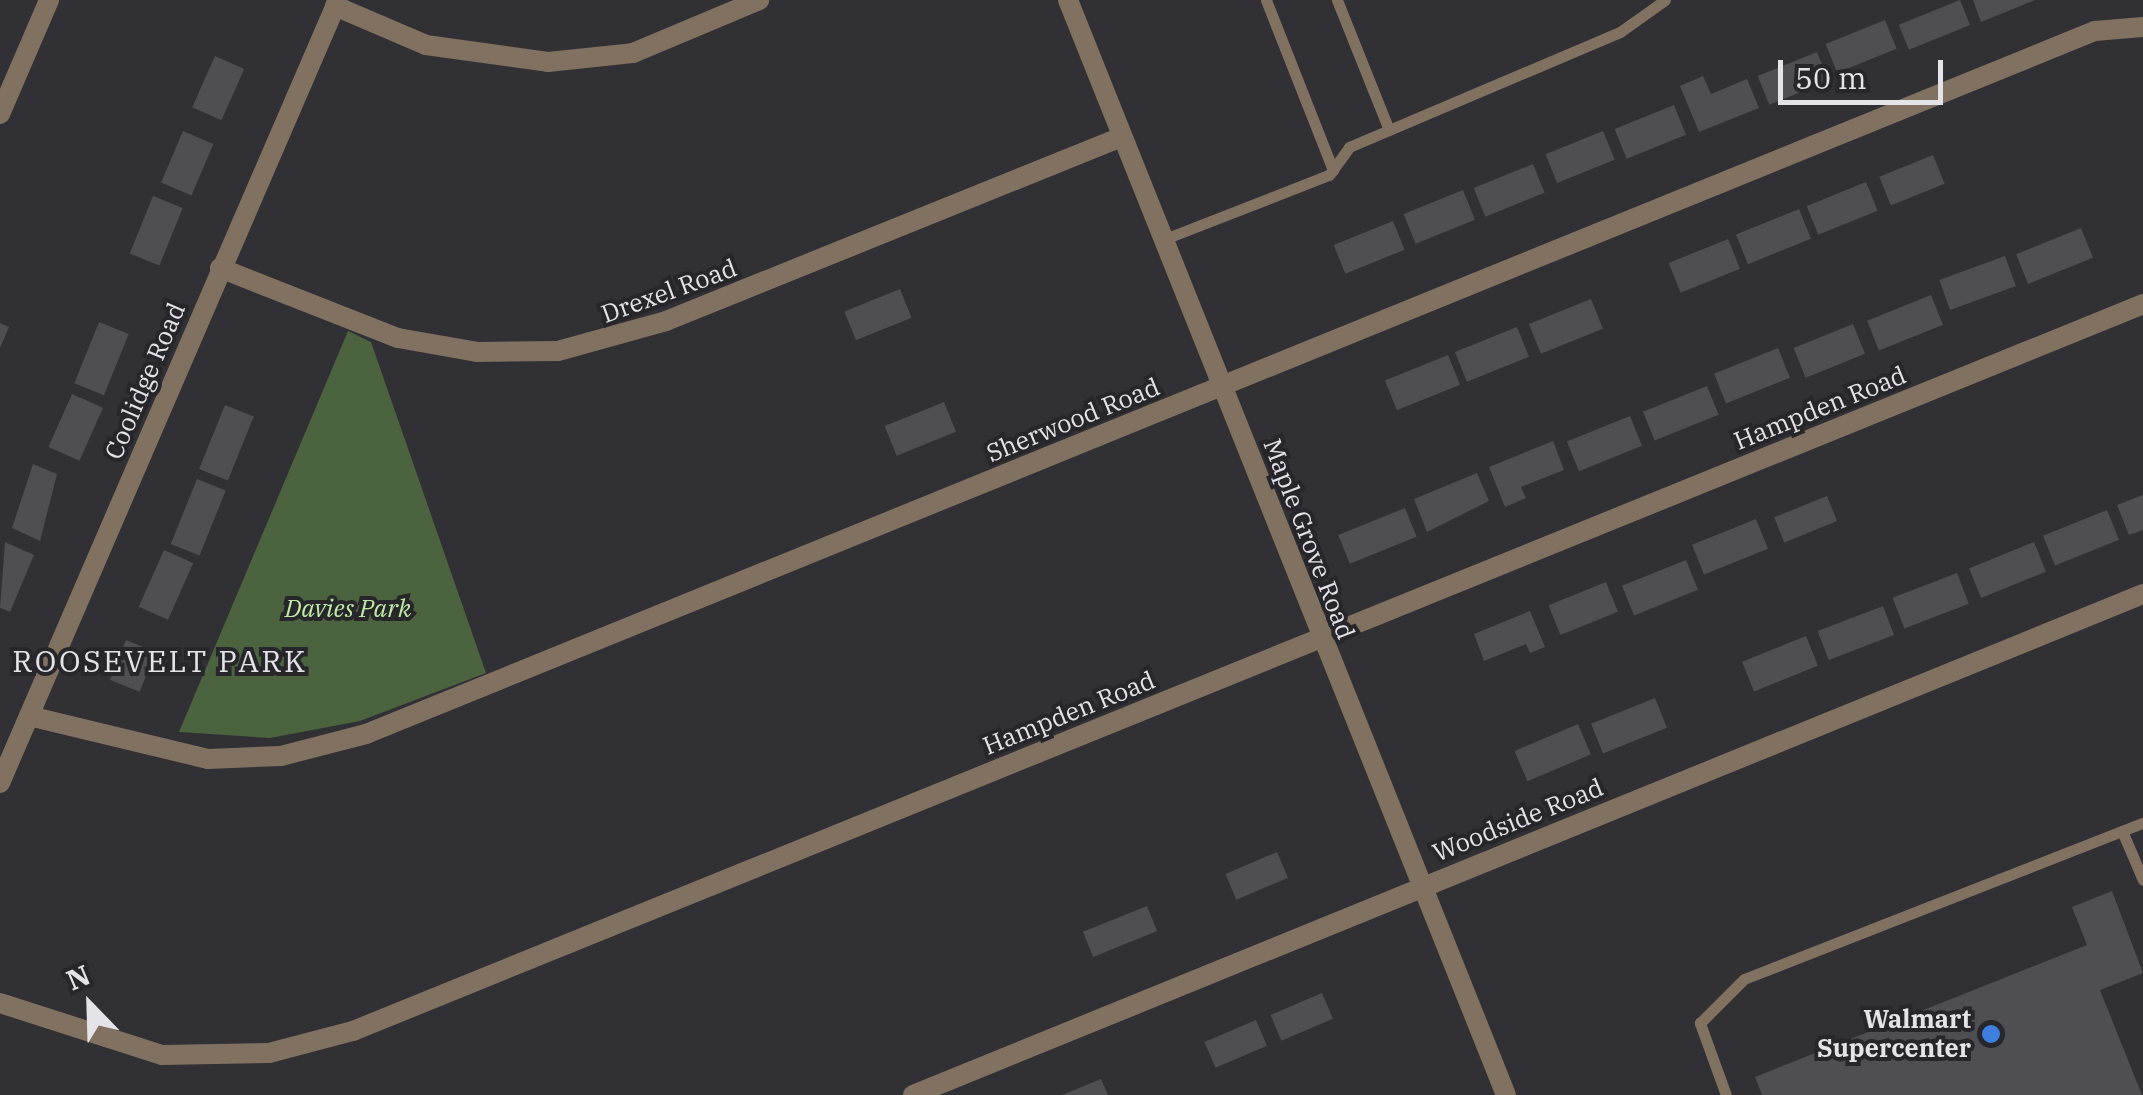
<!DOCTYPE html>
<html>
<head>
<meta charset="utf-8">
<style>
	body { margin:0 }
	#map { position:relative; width:2143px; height:1095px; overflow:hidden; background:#313035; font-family:"IBM Plex Serif",serif }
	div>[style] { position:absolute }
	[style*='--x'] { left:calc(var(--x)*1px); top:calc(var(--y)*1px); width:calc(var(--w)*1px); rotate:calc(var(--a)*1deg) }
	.green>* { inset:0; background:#4b633e }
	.building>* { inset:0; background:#4f4e53; transform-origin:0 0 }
	.service>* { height:11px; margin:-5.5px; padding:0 5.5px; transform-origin:5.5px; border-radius:5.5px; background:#817160 }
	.minor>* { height:20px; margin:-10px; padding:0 10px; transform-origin:10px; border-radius:10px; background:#817160 }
	.dots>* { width:28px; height:28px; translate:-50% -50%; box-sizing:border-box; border:5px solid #27262b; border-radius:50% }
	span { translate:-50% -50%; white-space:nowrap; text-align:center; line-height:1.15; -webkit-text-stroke:8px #27262b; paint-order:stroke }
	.street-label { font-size:25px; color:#e4e3e7 }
	.park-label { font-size:25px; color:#bfeba7; font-style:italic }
	.poi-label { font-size:25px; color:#e4e3e7; font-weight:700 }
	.right { translate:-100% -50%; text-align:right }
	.quarter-label { font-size:30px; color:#e4e3e7; letter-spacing:2.5px }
	.north { position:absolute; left:40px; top:955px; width:100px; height:100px; -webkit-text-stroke:8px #27262b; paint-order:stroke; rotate:337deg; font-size:28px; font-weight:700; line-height:40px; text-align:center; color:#e4e3e7 }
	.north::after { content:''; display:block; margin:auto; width:35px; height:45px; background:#e4e3e7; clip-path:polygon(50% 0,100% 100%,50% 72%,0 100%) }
	.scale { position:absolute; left:1778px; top:60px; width:165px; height:45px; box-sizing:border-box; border:5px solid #e4e3e7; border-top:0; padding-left:12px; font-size:30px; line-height:35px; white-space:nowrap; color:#e4e3e7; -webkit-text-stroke:8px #27262b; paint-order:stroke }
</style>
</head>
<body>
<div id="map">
	<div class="green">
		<i style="clip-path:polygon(348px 331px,371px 342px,486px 673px,360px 721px,270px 738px,179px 732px)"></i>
	</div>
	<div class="building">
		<i style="left:1960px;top:0;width:27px;height:66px;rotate:68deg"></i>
		<i style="clip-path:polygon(1973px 0,2035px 0,1981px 22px)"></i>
		<i style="left:1885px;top:20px;width:31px;height:64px;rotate:68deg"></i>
		<i style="left:1817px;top:52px;width:31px;height:64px;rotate:68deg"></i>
		<i style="left:215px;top:56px;width:32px;height:56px;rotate:24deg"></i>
		<i style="clip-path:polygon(1703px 76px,1711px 94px,1747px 79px,1759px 108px,1699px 132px,1680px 86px)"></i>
		<i style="left:1674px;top:105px;width:32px;height:64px;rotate:68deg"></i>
		<i style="left:183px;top:131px;width:33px;height:56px;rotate:23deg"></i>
		<i style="left:1603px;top:131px;width:31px;height:62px;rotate:68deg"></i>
		<i style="left:1933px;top:155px;width:31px;height:58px;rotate:68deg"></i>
		<i style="left:1533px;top:164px;width:31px;height:64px;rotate:68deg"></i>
		<i style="left:1866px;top:182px;width:31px;height:64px;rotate:68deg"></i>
		<i style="left:1463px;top:190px;width:32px;height:64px;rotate:68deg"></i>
		<i style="left:153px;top:196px;width:32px;height:62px;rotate:22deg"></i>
		<i style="left:1799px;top:209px;width:32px;height:68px;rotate:68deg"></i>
		<i style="left:1393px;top:221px;width:31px;height:64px;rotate:68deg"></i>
		<i style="left:2081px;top:228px;width:32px;height:70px;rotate:68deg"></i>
		<i style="left:1728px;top:239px;width:32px;height:64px;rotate:68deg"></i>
		<i style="left:2005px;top:256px;width:32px;height:70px;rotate:70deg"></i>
		<i style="left:900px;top:289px;width:31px;height:60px;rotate:68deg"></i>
		<i style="left:1931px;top:295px;width:32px;height:69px;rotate:68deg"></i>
		<i style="left:1591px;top:299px;width:32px;height:67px;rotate:68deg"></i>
		<i style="left:99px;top:322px;width:32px;height:66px;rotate:22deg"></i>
		<i style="clip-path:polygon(0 323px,9px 327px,0 348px)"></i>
		<i style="left:1853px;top:324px;width:32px;height:64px;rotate:68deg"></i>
		<i style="left:1517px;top:327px;width:32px;height:67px;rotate:68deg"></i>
		<i style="left:1778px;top:348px;width:32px;height:69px;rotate:68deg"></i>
		<i style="left:1448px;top:355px;width:32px;height:68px;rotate:68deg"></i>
		<i style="left:1707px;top:386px;width:31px;height:69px;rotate:68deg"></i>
		<i style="left:72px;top:394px;width:34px;height:58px;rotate:24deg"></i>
		<i style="left:944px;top:402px;width:32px;height:64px;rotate:68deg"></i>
		<i style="left:225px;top:405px;width:31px;height:69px;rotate:22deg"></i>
		<i style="left:1630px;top:416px;width:32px;height:68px;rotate:68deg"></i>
		<i style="clip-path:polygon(1553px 441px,1564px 470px,1521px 487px,1526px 498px,1505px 507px,1489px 467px)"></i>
		<i style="clip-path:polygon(33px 464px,57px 474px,40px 541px,12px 528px)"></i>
		<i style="clip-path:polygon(1477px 473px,1489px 501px,1427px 532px,1414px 499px)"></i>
		<i style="left:197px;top:479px;width:31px;height:70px;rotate:22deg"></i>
		<i style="clip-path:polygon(2143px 495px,2143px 530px,2129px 535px,2117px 505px)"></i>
		<i style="left:1827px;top:496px;width:27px;height:57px;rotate:68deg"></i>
		<i style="left:1405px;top:508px;width:31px;height:72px;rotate:68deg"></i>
		<i style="left:2107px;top:510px;width:32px;height:69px;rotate:68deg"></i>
		<i style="left:1756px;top:519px;width:32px;height:69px;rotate:68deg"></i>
		<i style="clip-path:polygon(5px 542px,34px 555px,10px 612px,0 608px)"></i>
		<i style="left:2034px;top:542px;width:32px;height:70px;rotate:68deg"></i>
		<i style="left:164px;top:550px;width:32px;height:62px;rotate:24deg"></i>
		<i style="left:1686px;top:560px;width:32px;height:69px;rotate:68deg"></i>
		<i style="left:1957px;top:573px;width:33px;height:69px;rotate:69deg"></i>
		<i style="left:1606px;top:582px;width:32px;height:62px;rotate:68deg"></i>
		<i style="left:1883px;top:606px;width:31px;height:70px;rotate:69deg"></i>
		<i style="clip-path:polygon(1530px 611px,1545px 647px,1530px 653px,1526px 644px,1484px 661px,1474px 634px)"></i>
		<i style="left:1806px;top:636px;width:32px;height:69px;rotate:68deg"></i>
		<i style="left:126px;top:640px;width:32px;height:43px;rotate:22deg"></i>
		<i style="left:1655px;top:698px;width:32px;height:69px;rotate:68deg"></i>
		<i style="left:1578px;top:724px;width:33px;height:69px;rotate:67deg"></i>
		<i style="left:1277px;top:852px;width:28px;height:56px;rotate:67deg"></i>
		<i style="clip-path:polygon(2112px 891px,2143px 973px,2100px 990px,2142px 1095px,1762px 1095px,1755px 1077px,2087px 945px,2072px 907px)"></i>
		<i style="left:1147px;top:906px;width:27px;height:69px;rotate:68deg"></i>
		<i style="left:1322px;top:993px;width:28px;height:56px;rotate:67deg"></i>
		<i style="left:1256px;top:1020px;width:28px;height:56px;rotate:67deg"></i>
		<i style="clip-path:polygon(1101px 1079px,1108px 1095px,1062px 1095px)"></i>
	</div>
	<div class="service">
		<i style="--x:1266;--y:0;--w:183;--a:68.5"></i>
		<i style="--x:1337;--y:0;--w:140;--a:68.2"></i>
		<i style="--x:1162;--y:240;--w:179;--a:-21.3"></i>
		<i style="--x:1329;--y:175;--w:34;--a:-54"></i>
		<i style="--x:1349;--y:147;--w:294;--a:-23"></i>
		<i style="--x:1620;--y:32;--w:55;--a:-35.4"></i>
		<i style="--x:2122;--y:831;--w:53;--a:66.8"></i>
		<i style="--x:1726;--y:1095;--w:77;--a:-109.9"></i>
		<i style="--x:1700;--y:1023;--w:62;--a:-45"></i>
		<i style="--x:1744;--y:979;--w:428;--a:-21.4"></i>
	</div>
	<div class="minor">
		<i style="--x:1068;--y:0;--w:1179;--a:68.2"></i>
		<i style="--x:335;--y:6;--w:99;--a:23.2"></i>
		<i style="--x:426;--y:45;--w:123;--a:7.9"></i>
		<i style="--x:548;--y:62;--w:85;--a:-6"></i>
		<i style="--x:633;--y:53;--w:137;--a:-22.8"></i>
		<i style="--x:0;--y:114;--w:124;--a:-66.7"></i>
		<i style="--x:220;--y:268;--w:191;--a:21.5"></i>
		<i style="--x:398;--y:338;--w:80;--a:10"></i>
		<i style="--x:477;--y:352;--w:81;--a:-0.7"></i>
		<i style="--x:558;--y:351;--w:112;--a:-15.5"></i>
		<i style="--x:666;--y:321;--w:492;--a:-22"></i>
		<i style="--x:29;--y:716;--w:184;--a:13.5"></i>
		<i style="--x:208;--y:759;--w:73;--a:-2.4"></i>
		<i style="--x:281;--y:756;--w:88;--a:-14.5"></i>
		<i style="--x:366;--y:734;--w:1866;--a:-22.13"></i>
		<i style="--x:2095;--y:31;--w:48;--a:-4.8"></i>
		<i style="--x:0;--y:783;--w:853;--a:-66.65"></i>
		<i style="--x:0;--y:1003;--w:170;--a:17.8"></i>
		<i style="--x:162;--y:1055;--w:107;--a:-1.1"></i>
		<i style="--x:269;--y:1053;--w:87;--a:-14.7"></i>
		<i style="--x:353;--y:1031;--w:1932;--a:-22.1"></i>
		<i style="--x:913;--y:1095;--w:1328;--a:-22.16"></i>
	</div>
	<div class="dots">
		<i style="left:1991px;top:1034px;background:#3f7fe0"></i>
	</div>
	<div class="street-label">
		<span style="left:669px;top:291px;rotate:-20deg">Drexel Road</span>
		<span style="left:145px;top:381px;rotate:-67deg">Coolidge Road</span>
		<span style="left:1820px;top:408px;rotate:-22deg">Hampden Road</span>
		<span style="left:1073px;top:420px;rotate:-22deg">Sherwood Road</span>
		<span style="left:1309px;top:539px;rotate:69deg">Maple Grove Road</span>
		<span style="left:1069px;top:713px;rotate:-22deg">Hampden Road</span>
		<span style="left:1518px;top:820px;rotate:-22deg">Woodside Road</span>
	</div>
	<div class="park-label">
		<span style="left:348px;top:608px">Davies Park</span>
	</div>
	<div class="poi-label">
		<span class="right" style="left:1971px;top:1034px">Walmart<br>Supercenter</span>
	</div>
	<div class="quarter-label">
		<span style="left:160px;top:661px">ROOSEVELT PARK</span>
	</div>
	<div class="north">N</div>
	<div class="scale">50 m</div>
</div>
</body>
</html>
